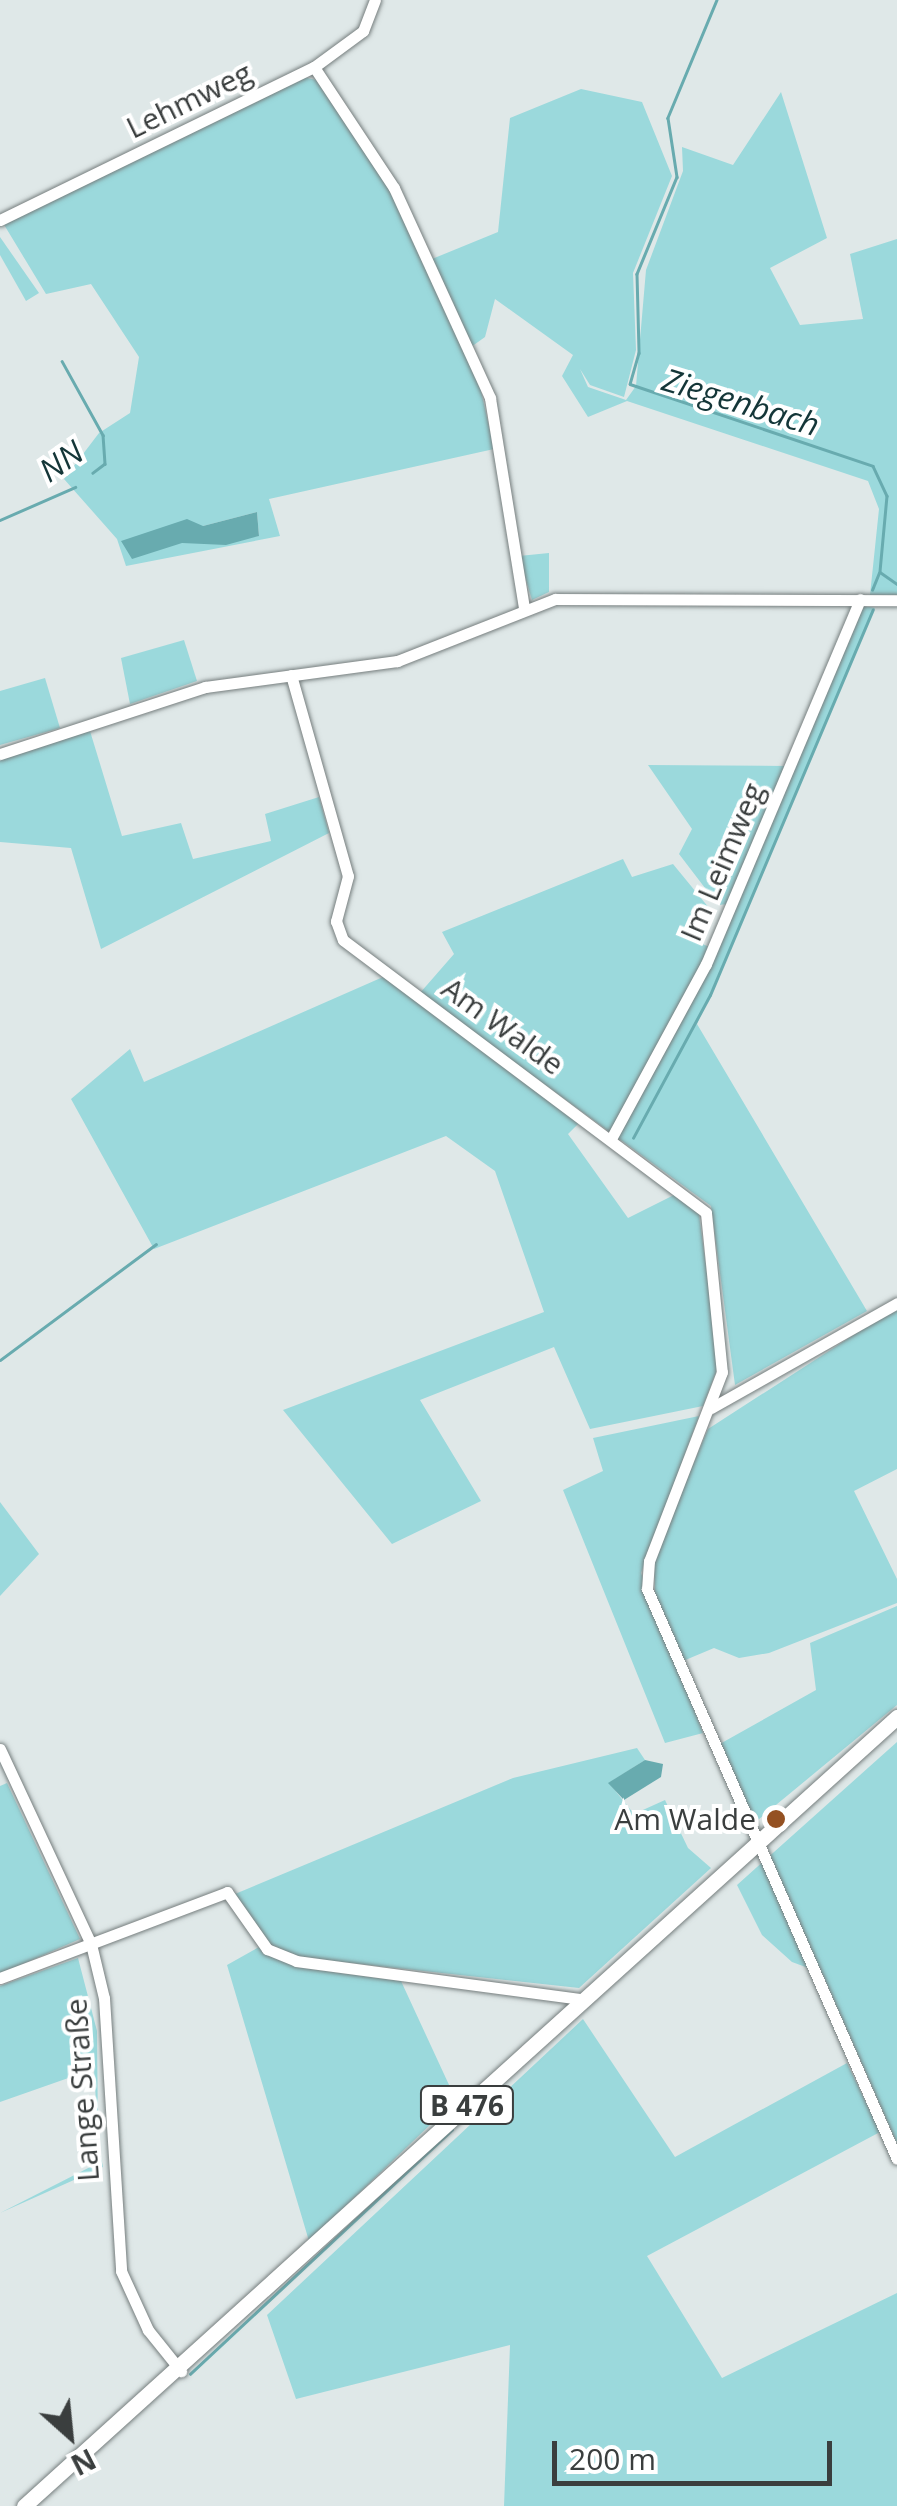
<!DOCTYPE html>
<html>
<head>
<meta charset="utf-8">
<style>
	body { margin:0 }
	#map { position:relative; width:897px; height:2506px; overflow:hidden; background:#dfe8e8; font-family:"Open Sans",sans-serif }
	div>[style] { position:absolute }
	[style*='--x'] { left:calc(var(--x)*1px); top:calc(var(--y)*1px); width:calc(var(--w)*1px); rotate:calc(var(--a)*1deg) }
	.green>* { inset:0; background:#9bd9dc }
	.water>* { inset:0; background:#68abaf }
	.stream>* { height:2.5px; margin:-1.25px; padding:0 1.25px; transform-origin:1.25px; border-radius:1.25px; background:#68abaf }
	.roads { filter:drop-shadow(0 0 2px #767e7e) drop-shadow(0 0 2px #767e7e) }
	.minor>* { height:11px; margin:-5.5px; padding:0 5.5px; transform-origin:5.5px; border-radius:5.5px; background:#fff }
	.major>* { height:15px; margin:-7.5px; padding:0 7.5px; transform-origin:7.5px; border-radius:7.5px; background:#fff }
	.dots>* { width:28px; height:28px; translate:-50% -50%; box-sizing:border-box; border:5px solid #fff; border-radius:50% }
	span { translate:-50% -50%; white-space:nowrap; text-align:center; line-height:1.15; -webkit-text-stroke:8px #fff; paint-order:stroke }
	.shield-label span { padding:2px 8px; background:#fff; border:2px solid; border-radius:8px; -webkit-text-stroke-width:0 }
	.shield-label { font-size:28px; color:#3a3e3e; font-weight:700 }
	.street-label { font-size:30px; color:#3a3e3e }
	.poi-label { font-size:30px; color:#3a3e3e }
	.right { translate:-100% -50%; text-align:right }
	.water-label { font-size:32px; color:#143638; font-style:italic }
	.north { position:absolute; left:20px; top:2386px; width:100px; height:100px; -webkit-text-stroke:8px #fff; paint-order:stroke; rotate:153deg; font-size:28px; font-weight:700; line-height:40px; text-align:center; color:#3a3e3e }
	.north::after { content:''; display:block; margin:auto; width:35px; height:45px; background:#3a3e3e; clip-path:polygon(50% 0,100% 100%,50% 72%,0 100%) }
	.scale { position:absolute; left:552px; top:2441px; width:280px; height:45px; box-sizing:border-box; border:5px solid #3a3e3e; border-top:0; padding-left:12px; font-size:30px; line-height:35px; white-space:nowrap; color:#3a3e3e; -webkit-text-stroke:8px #fff; paint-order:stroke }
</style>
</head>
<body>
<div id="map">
	<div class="green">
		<i style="clip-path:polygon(evenodd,303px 77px,316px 80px,389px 189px,479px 382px,494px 449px,269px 499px,280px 536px,126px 566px,117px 539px,64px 479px,99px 433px,130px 413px,139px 357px,91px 284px,46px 294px,3px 223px,303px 77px,257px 512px,259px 536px,182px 543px,203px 526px,257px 512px)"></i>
		<i style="clip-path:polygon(581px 89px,642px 102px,672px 176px,633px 273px,636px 350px,624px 397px,590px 385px,580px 369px,588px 387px,626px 400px,636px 386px,646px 270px,683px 171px,682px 147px,733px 165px,781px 92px,827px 238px,770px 268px,800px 325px,863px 319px,850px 254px,897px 239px,897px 595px,870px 595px,879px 509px,868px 481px,627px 401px,588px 417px,562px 376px,573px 355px,495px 299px,485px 337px,471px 347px,432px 259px,498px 232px,510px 118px)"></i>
		<i style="clip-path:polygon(0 237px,39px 293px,26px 301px,0 255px)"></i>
		<i style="clip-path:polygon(549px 553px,549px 592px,532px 600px,519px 556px)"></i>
		<i style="clip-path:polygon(864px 606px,875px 608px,697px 1024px,867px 1311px,735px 1385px,711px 1206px,420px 993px,454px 954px,442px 932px,623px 859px,632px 877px,673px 864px,714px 914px,700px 943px,717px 950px)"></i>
		<i style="clip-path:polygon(184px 640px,197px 681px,130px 704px,121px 658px)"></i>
		<i style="clip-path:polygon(45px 678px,60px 728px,0 745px,0 691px)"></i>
		<i style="clip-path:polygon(90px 731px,122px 836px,181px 823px,193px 859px,271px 841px,265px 814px,319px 797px,329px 833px,101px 949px,71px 848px,0 842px,0 759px)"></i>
		<i style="clip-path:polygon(648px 765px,786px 766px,728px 904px,718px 905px,679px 854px,692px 829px)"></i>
		<i style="clip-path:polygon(383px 977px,581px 1121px,568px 1134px,628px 1218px,680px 1192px,698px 1207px,719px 1364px,703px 1406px,590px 1429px,554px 1347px,420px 1400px,481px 1501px,392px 1544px,283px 1410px,544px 1312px,495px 1171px,446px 1136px,154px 1249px,71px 1099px,130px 1049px,144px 1082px)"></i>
		<i style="clip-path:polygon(897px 1307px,897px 1469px,854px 1491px,897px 1579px,897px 1603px,769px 1653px,739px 1658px,714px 1648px,683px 1661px,655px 1593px,654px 1557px,708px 1429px)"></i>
		<i style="clip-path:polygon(699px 1416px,641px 1573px,703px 1733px,665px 1743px,563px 1490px,603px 1471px,593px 1438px)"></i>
		<i style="clip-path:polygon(0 1502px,39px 1554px,0 1596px)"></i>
		<i style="clip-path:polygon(897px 1606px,897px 1705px,753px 1824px,718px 1745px,816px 1690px,810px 1643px)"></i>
		<i style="clip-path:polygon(897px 1742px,897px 2141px,896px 2141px,822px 1973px,792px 1962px,762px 1935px,737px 1885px)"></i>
		<i style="clip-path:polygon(637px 1748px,645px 1760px,609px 1783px,634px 1814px,665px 1800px,688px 1848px,711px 1868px,579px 1988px,296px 1957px,271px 1945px,235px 1894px,513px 1778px)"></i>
		<i style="clip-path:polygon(7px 1783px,80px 1939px,0 1974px,0 1786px)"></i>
		<i style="clip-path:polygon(259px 1947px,295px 1967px,401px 1981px,456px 2100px,309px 2241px,227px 1965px)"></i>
		<i style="clip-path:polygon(78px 1958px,97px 2031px,98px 2135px,94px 2069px,0 2102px,0 1986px)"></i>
		<i style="clip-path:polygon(583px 2019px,675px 2157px,847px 2063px,880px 2132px,647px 2256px,722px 2378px,897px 2293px,897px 2506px,504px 2506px,510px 2345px,296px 2399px,267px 2315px)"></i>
		<i style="clip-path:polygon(98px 2143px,103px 2167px,0 2213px,98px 2163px)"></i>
	</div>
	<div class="water">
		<i style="clip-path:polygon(257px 512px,259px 536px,226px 545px,182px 543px,132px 559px,121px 541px,187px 519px,203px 526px)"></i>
		<i style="clip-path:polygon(645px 1760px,663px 1764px,661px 1777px,624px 1800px,608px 1783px)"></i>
	</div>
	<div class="stream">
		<i style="--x:717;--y:0;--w:128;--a:112.6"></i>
		<i style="--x:668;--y:118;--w:60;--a:81.3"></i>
		<i style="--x:677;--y:177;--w:105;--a:112.4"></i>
		<i style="--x:637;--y:274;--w:79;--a:88.5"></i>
		<i style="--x:639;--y:353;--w:32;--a:106"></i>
		<i style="--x:630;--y:384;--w:256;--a:18.6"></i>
		<i style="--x:873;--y:466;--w:33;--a:65"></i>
		<i style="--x:887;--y:496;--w:76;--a:95.3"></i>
		<i style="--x:880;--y:572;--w:21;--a:35"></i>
		<i style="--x:62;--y:361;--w:85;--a:61"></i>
		<i style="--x:103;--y:435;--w:29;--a:86"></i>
		<i style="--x:105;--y:464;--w:15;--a:143"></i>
		<i style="--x:0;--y:520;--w:82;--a:-23.7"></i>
		<i style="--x:872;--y:590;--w:18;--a:-68"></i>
		<i style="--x:633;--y:1138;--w:162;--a:-61.7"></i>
		<i style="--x:710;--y:995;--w:418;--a:-67.1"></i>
		<i style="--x:0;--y:1360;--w:194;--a:-36.6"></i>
		<i style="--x:190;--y:2374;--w:358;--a:-43"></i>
	</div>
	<div class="roads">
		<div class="minor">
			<i style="--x:314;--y:67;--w:145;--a:56.5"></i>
			<i style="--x:394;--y:188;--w:231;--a:65.4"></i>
			<i style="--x:490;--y:398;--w:214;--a:80.8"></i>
			<i style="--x:0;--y:220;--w:349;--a:-26"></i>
			<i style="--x:314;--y:67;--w:61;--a:-36.3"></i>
			<i style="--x:363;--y:31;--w:33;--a:-69"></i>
			<i style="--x:291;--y:675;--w:209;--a:74.2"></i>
			<i style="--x:348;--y:876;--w:47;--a:104.9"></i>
			<i style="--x:336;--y:921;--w:20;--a:70"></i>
			<i style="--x:343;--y:940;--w:454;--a:36.9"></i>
			<i style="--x:706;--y:1213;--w:160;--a:84.3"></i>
			<i style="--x:722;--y:1372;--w:203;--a:111.1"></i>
			<i style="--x:649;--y:1561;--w:28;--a:94"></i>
			<i style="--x:647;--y:1589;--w:622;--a:66.32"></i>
			<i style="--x:0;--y:754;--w:216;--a:-18.1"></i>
			<i style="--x:205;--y:687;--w:194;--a:-7.7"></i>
			<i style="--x:397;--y:661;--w:170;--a:-21.4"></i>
			<i style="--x:555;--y:599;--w:342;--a:0.2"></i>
			<i style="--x:612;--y:1137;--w:197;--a:-61.5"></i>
			<i style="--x:706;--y:964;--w:396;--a:-67.1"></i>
			<i style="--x:711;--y:1408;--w:214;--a:-29.4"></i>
			<i style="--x:0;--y:1749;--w:215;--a:65"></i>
			<i style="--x:91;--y:1944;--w:56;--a:76.5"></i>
			<i style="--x:104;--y:1998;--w:274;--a:86.4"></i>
			<i style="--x:121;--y:2271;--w:65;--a:65.4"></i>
			<i style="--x:148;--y:2330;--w:53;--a:51.2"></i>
			<i style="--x:0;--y:1978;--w:243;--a:-20.7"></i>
			<i style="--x:227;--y:1892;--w:70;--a:54.9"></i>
			<i style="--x:267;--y:1949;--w:31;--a:22"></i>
			<i style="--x:296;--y:1961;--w:288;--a:7.6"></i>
		</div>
		<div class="major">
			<i style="--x:24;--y:2506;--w:1177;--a:-42.11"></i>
		</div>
	</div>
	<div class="dots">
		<i style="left:776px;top:1819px;background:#945122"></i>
	</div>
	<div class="shield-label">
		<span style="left:467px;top:2105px">B 476</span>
	</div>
	<div class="street-label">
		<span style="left:189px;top:100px;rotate:-26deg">Lehmweg</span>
		<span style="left:722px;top:862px;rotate:-67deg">Im Leimweg</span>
		<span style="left:503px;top:1026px;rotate:36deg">Am Walde</span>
		<span style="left:82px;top:2090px;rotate:-94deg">Lange Straße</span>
	</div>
	<div class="poi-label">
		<span class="right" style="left:756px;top:1819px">Am Walde</span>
	</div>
	<div class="water-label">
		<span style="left:741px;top:402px;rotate:17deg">Ziegenbach</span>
		<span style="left:61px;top:461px;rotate:-35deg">NN</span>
	</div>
	<div class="north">N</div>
	<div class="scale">200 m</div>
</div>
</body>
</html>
